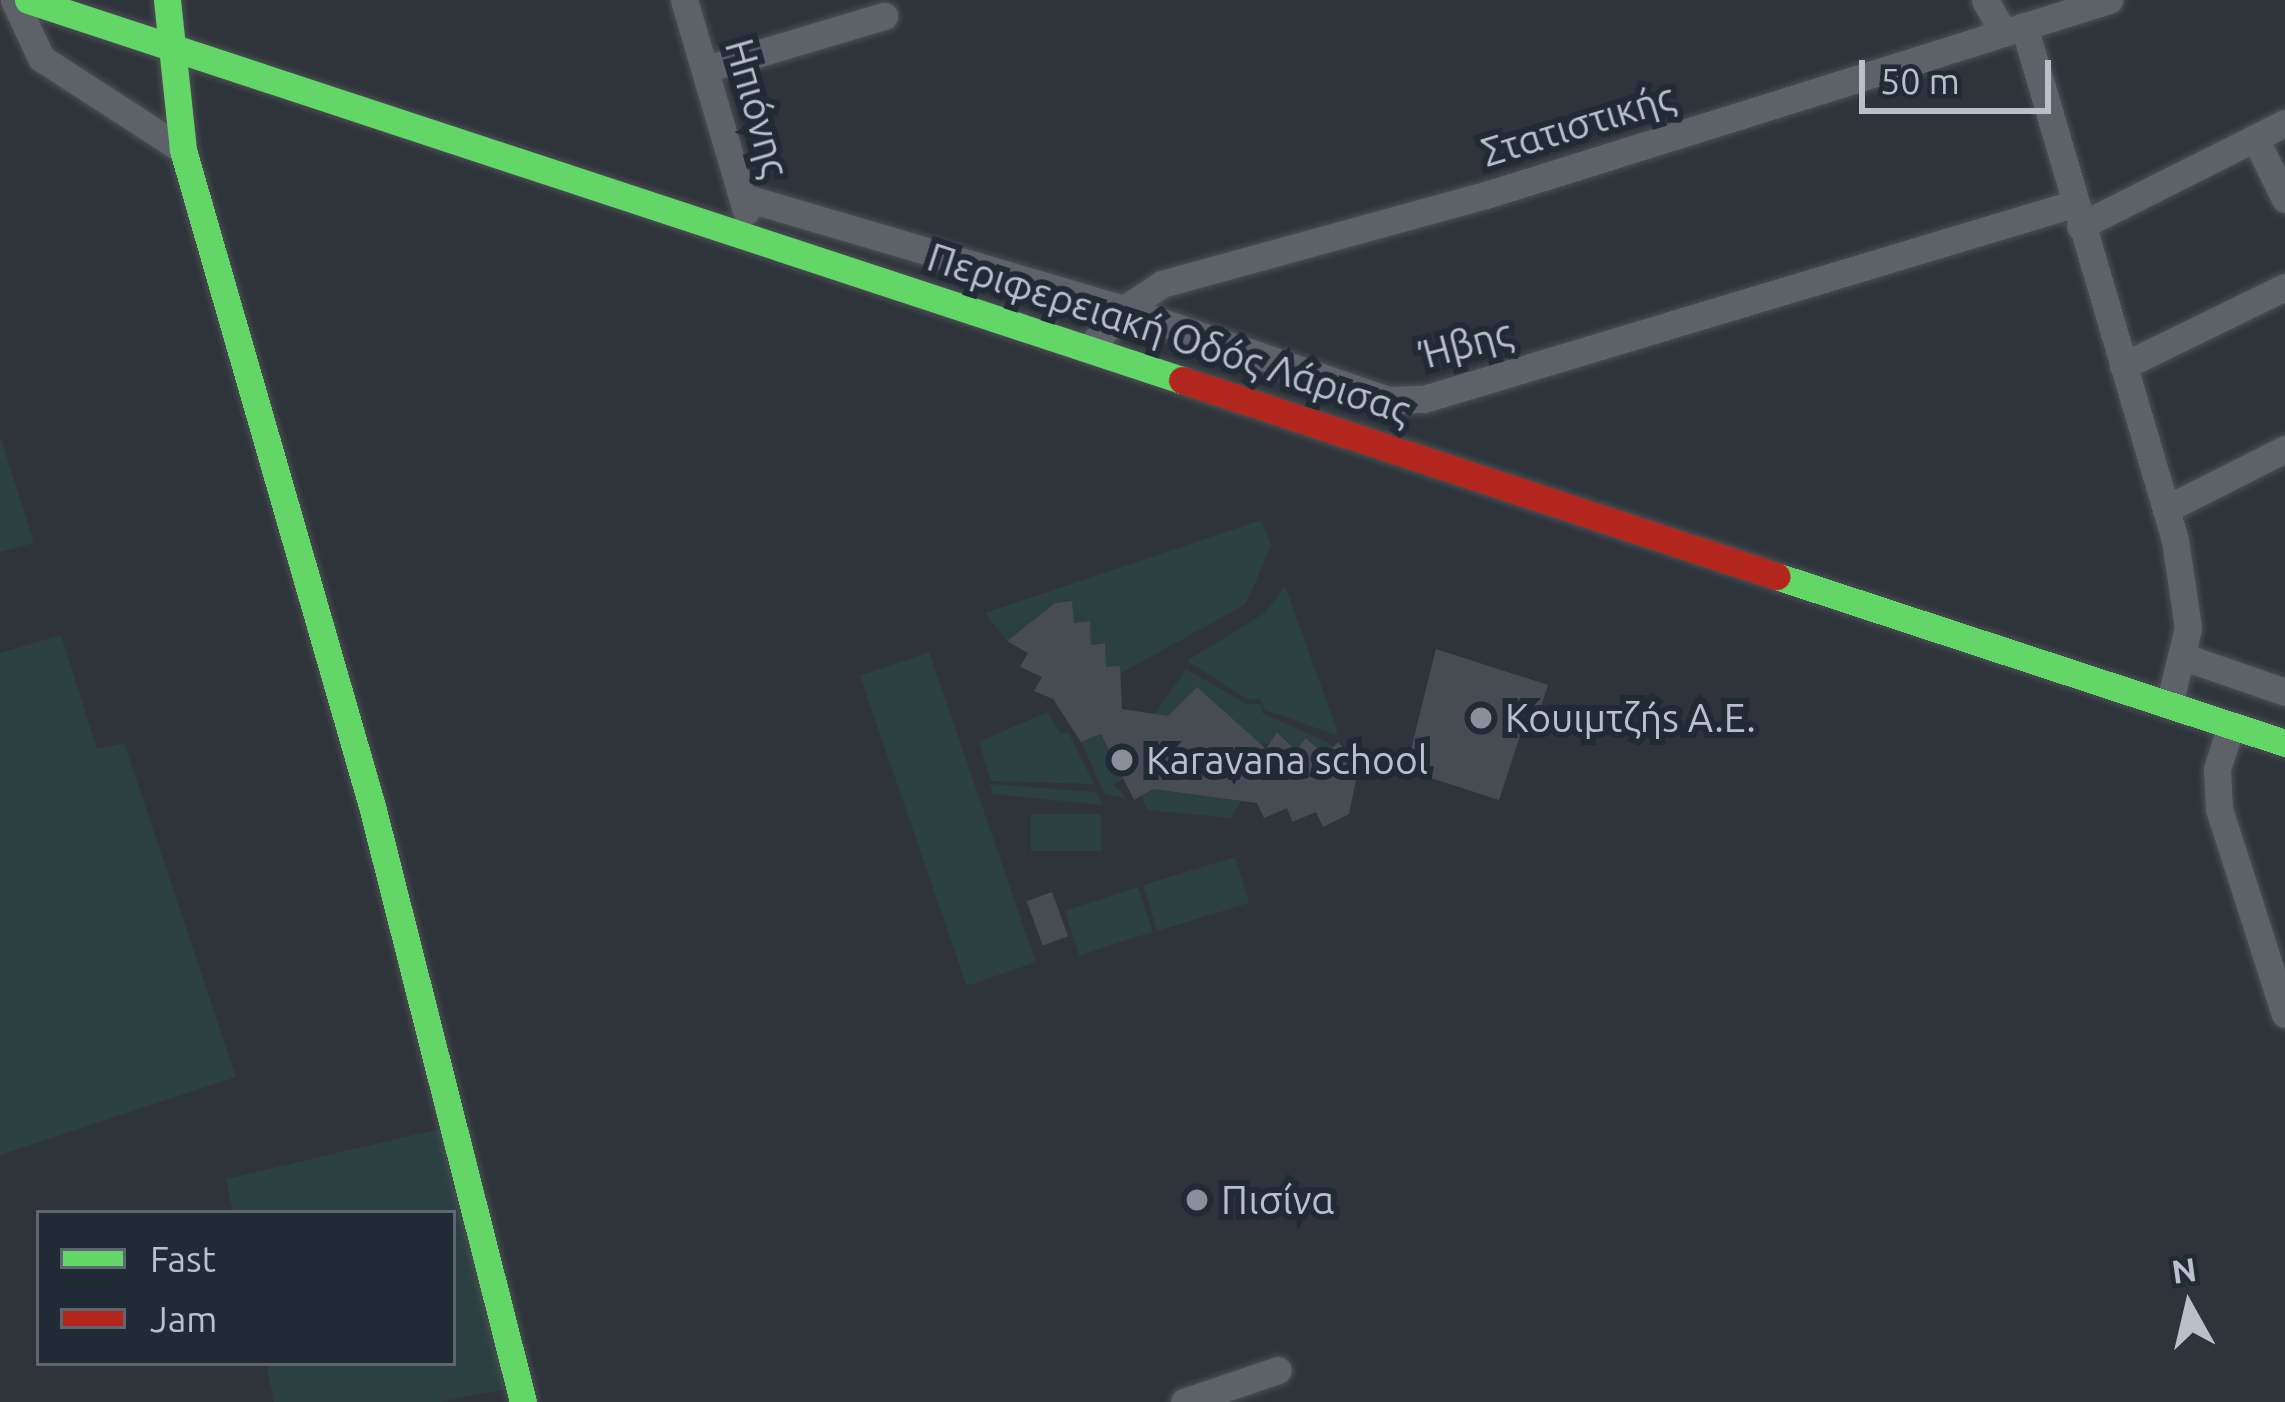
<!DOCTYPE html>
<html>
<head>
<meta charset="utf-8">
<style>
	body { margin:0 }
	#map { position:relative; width:2285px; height:1402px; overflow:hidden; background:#2e343a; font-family:Ubuntu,sans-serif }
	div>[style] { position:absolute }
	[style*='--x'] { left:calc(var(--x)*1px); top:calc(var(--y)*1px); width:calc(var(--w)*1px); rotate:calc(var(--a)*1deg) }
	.green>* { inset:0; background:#2b4141; transform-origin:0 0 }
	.building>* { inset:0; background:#474c52; transform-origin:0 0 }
	.roads { filter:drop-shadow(0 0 3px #4c5054) drop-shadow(0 0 3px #4c5054) }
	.street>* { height:27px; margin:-13.5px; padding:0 13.5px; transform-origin:13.5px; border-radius:13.5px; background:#5d6268 }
	.fast>* { height:27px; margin:-13.5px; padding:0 13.5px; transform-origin:13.5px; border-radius:13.5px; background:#63d668 }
	.jam>* { height:27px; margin:-13.5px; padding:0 13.5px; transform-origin:13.5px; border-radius:13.5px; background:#b3261e }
	.dots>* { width:33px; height:33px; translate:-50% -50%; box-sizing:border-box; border:6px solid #202b35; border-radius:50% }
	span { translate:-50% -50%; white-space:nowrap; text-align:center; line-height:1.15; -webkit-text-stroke:12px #202b35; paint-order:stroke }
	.street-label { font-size:39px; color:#b8c1ca }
	.poi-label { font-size:39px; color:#b8c1ca }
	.left { translate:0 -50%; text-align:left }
	.legend { position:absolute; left:36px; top:1210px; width:420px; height:156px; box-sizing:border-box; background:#202b35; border:3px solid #5d6771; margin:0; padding:15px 21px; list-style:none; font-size:36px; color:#b8c1ca }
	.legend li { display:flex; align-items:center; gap:24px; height:60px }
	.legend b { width:60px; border:3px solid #5d6771 }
	.north { position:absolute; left:2129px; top:1246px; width:120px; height:120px; -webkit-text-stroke:9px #202b35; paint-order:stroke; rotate:352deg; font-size:33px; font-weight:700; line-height:48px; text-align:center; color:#b8c1ca }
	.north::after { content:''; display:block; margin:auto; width:42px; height:54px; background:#b8c1ca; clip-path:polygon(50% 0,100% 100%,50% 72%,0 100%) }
	.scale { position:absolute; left:1859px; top:60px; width:192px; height:54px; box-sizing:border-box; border:6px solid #b8c1ca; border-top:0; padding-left:15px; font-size:36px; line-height:42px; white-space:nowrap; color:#b8c1ca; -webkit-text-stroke:9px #202b35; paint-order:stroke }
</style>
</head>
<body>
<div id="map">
	<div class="green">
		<i style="clip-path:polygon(0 435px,34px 543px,0 552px)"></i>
		<i style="clip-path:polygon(1261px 520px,1271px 545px,1246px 604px,1121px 673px,1106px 667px,1105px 643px,1091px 645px,1090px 621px,1074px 623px,1072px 601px,1055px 603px,1007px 641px,985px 613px)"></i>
		<i style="clip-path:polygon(1285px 586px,1339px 736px,1265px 710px,1259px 698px,1249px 700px,1187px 661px,1265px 613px)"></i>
		<i style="clip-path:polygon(61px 635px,97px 749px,124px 743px,236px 1077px,0 1155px,0 653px)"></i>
		<i style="left:929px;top:652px;width:328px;height:73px;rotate:71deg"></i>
		<i style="clip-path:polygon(1186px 669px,1247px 704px,1261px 704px,1262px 713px,1335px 746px,1326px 756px,1296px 751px,1278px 732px,1268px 744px,1251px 742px,1197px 687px,1168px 716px,1155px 714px)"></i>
		<i style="clip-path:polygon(1047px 712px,1061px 734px,1068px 732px,1094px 784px,991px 781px,979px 742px)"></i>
		<i style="clip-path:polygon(1101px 734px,1124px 779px,1113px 784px,1128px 799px,1105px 794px,1081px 742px)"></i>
		<i style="clip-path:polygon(990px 784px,1095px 792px,1103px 805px,993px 794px)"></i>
		<i style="clip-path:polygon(1158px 786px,1158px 790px,1241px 801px,1231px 818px,1147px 810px,1141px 796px)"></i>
		<i style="left:1031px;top:814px;width:70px;height:37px"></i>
		<i style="left:1235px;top:857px;width:48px;height:96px;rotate:73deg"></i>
		<i style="left:1138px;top:887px;width:47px;height:77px;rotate:72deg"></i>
		<i style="clip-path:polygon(456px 1125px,523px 1386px,439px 1402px,274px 1402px,266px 1363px,453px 1363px,453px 1213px,233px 1213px,226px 1179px)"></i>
	</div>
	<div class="building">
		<i style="clip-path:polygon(1072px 601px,1074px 623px,1090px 621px,1091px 645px,1105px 643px,1106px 667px,1120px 666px,1122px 709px,1168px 716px,1197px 687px,1266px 749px,1277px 732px,1296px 751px,1306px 738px,1326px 756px,1338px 742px,1359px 766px,1349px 814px,1323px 827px,1316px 812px,1292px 822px,1287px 808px,1264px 818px,1257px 803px,1153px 789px,1134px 800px,1101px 734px,1081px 742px,1053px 699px,1034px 691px,1042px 677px,1020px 667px,1028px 653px,1007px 641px,1055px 603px)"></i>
		<i style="clip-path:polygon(1436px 649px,1548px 685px,1531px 737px,1521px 733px,1499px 800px,1406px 770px)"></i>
		<i style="left:1052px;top:892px;width:47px;height:27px;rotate:70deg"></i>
	</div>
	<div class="roads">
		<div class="street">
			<i style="--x:14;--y:0;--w:64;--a:65"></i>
			<i style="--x:41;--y:58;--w:169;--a:32.9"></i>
			<i style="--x:684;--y:0;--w:220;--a:73.6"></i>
			<i style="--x:1985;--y:0;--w:37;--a:61"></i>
			<i style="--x:2024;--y:26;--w:536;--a:73.63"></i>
			<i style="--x:2175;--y:540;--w:89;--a:81.6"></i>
			<i style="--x:2188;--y:628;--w:79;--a:103.9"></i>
			<i style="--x:706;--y:69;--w:186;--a:-16.6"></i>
			<i style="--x:2255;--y:138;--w:68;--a:63.8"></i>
			<i style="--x:743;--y:197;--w:397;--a:16.4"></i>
			<i style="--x:1124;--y:309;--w:280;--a:19"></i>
			<i style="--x:1389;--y:400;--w:35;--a:-2"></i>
			<i style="--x:1424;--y:399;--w:678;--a:-16.72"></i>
			<i style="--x:2080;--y:226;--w:229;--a:-26.7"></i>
			<i style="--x:1088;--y:349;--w:54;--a:-48"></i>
			<i style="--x:1124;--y:309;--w:45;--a:-33.3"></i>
			<i style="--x:1162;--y:284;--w:336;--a:-15.4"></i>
			<i style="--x:1486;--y:195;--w:653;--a:-17.38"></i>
			<i style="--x:2123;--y:366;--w:180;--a:-26"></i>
			<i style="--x:2166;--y:509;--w:133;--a:-26.8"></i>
			<i style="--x:2184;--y:657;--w:107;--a:19.1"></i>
			<i style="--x:2231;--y:725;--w:46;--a:107.7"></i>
			<i style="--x:2217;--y:769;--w:40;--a:87.1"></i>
			<i style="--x:2219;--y:809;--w:215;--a:72.2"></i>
			<i style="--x:1184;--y:1402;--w:99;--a:-18.8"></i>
		</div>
		<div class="fast">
			<i style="--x:28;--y:0;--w:1215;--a:18.23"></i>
			<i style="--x:167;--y:0;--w:151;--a:83.9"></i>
			<i style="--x:183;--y:150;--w:683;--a:73.93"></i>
			<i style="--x:372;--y:806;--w:615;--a:75.78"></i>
			<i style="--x:1776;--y:576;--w:536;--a:18.16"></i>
		</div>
		<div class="jam">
			<i style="--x:1182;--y:380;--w:626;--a:18.26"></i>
		</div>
	</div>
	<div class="dots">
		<i style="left:1481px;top:718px;background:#889098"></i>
		<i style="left:1122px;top:760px;background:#889098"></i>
		<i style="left:1197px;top:1200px;background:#889098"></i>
	</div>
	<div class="street-label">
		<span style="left:757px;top:108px;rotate:74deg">Ηπιόνης</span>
		<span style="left:1578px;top:125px;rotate:-17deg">Στατιστικής</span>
		<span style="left:1169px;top:334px;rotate:18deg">Περιφερειακή Οδός Λάρισας</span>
		<span style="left:1466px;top:344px;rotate:-15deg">Ήβης</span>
	</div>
	<div class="poi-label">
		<span class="left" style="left:1505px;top:718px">Κουιμτζήs Α.Ε.</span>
		<span class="left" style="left:1146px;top:760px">Karavana school</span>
		<span class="left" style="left:1221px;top:1200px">Πισίνα</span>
	</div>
	<ul class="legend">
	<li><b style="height:15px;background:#63d668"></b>Fast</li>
	<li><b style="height:15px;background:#b3261e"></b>Jam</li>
	</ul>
	<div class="north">N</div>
	<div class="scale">50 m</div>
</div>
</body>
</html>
